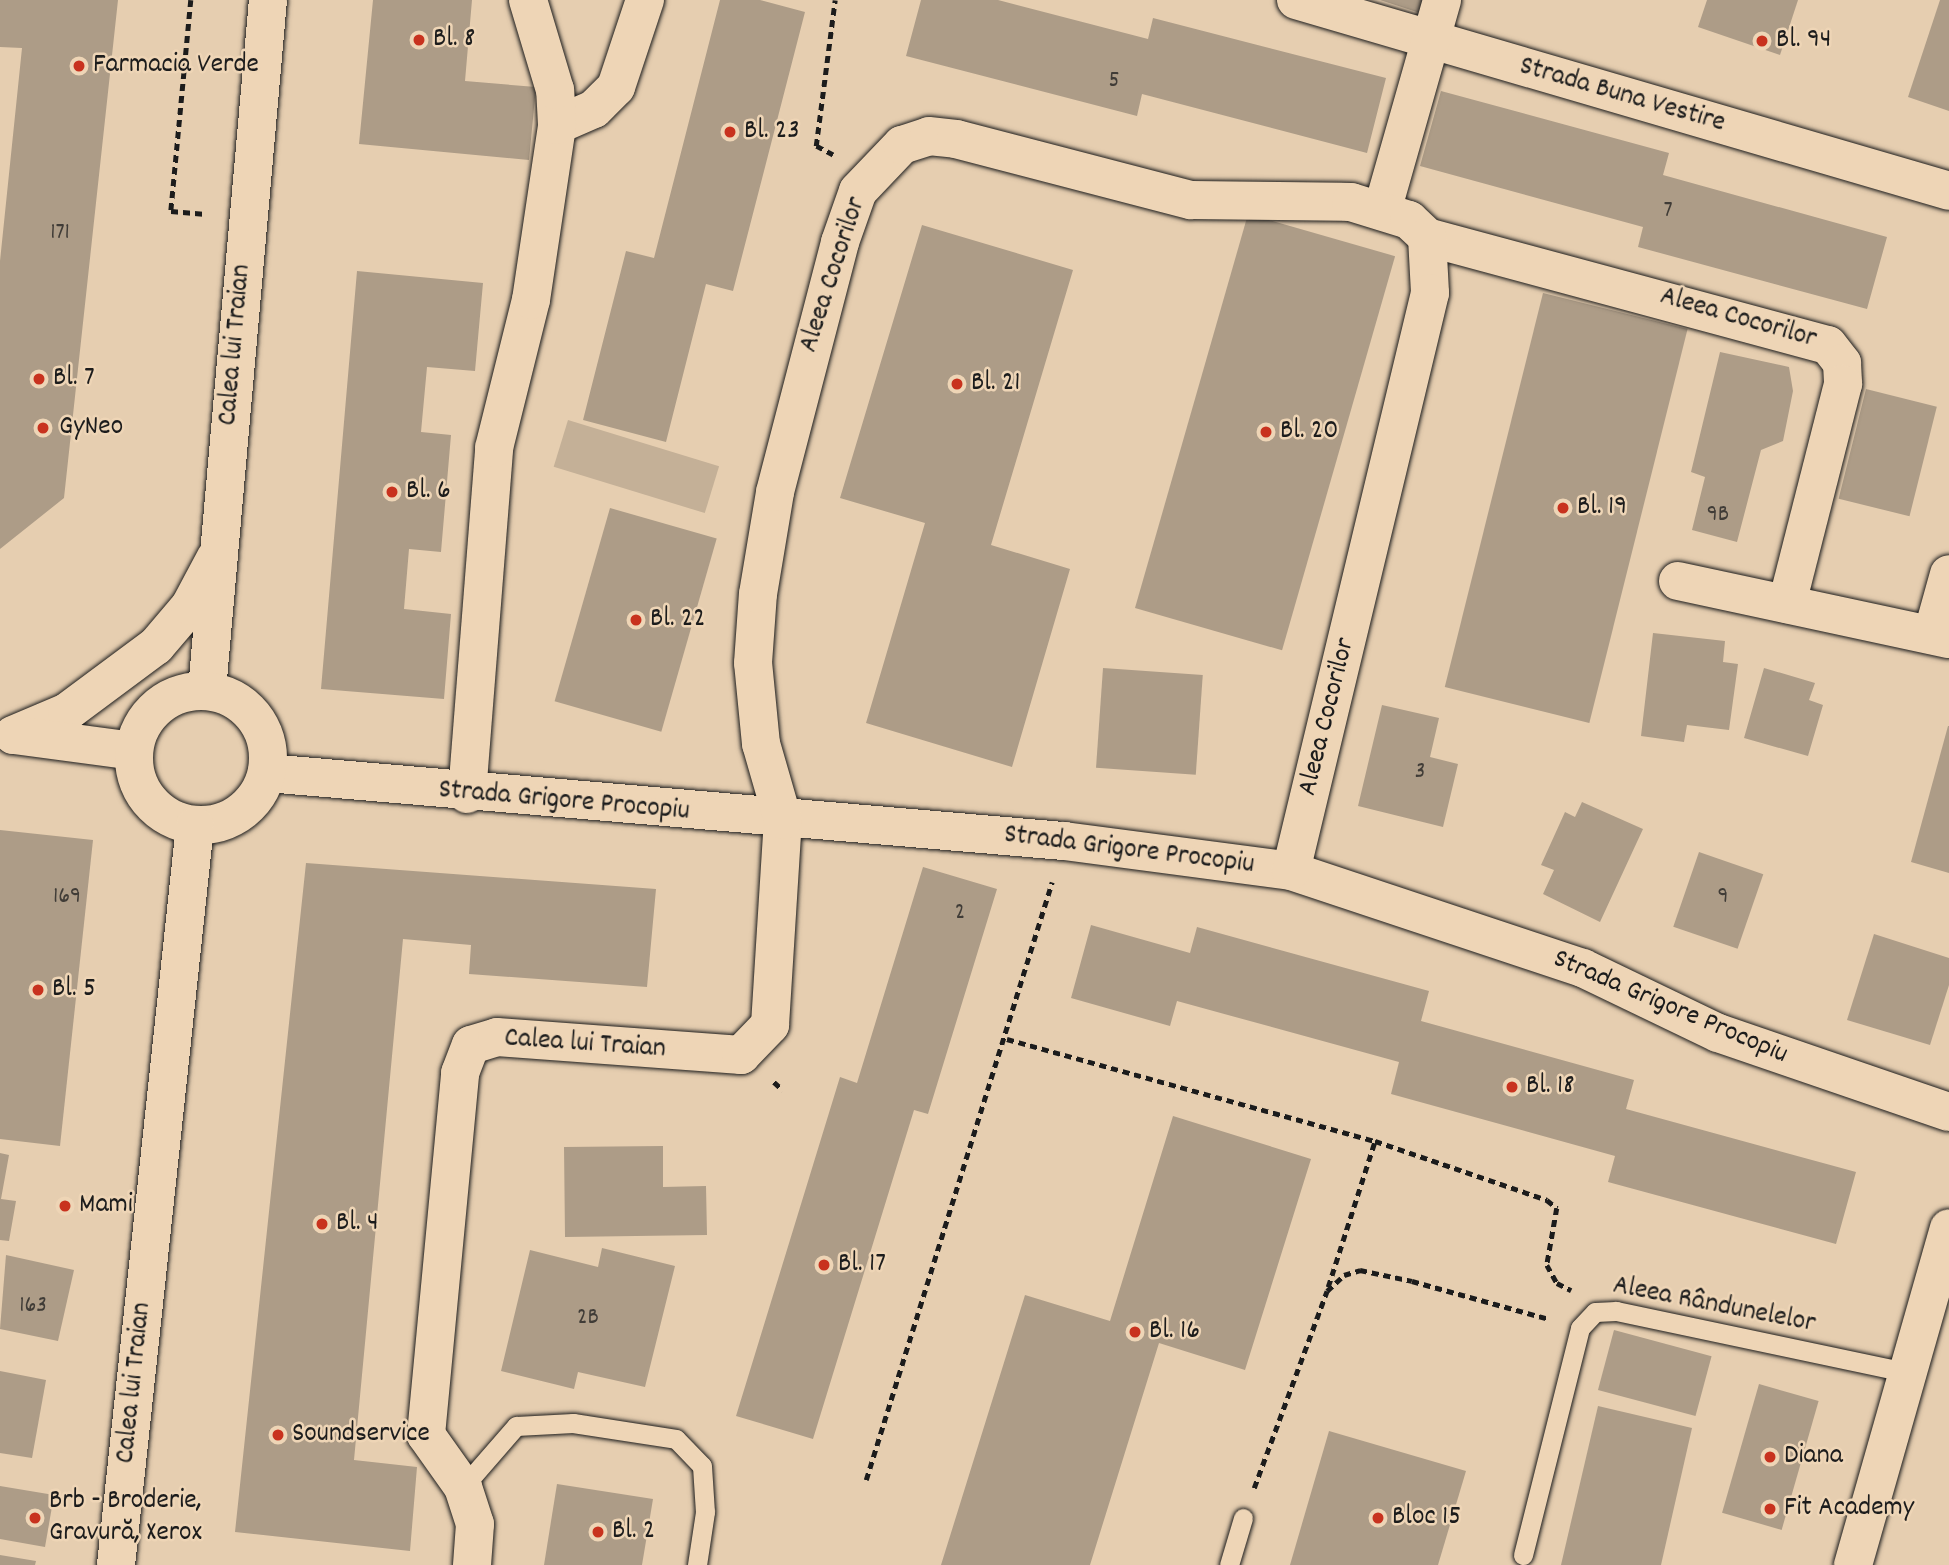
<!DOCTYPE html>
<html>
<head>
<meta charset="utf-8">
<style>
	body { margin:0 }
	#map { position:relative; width:1949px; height:1565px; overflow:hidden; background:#e6ceb0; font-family:Dekko,sans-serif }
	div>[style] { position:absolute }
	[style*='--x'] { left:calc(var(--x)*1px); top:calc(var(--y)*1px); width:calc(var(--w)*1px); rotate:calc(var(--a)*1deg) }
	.green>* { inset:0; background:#c4b097; transform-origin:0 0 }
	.building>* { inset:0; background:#ad9c87; transform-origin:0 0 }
	.path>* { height:4.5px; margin-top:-2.25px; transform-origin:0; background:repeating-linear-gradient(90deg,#1c1c1c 0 7px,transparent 0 12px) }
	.roads { filter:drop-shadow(0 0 2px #1c1c1c) drop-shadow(0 0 2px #1c1c1c) }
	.lane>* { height:19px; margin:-9.5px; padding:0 9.5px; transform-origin:9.5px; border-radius:9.5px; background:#eed5b6 }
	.street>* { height:38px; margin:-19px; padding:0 19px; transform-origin:19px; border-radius:19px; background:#eed5b6 }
	.secondary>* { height:38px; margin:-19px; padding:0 19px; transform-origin:19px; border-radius:19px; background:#eed5b6 }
	.primary>* { height:38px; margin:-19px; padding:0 19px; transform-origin:19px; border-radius:19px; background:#eed5b6 }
	.primary>.ring { margin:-19px; padding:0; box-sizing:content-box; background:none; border:38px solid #eed5b6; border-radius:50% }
	.dots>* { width:19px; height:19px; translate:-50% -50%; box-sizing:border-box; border:4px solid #eed5b6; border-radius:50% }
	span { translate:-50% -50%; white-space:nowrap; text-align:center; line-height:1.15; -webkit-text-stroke:5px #eed5b6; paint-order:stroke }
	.number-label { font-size:24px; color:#403c37 }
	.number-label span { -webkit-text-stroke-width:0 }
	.poi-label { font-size:28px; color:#1c1c1c }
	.left { translate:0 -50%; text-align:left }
	.street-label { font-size:28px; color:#1c1c1c }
</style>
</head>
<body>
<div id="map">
	<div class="green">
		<i style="left:568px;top:420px;width:158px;height:49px;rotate:17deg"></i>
	</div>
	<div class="building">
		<i style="clip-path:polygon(0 0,118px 0,64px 498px,0 549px,0 261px,22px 48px,0 47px)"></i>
		<i style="clip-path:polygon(373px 0,472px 0,465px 81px,536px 87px,529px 160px,359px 144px)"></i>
		<i style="clip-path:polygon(720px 0,760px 0,805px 12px,733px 291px,706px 284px,666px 442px,583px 420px,626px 251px,654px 258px)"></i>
		<i style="clip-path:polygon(921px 0,998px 0,1148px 39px,1153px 18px,1386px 78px,1367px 153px,1142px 94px,1137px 116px,906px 56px)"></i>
		<i style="clip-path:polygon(1380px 0,1427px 0,1423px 14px)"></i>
		<i style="clip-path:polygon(1707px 0,1798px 0,1780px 55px,1698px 27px)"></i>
		<i style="clip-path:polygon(1940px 0,1949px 0,1949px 111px,1908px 97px)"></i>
		<i style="clip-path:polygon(1441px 91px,1669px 153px,1663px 175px,1887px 237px,1867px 309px,1638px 247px,1643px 227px,1420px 166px)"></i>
		<i style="left:1248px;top:214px;width:153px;height:410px;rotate:16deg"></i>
		<i style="clip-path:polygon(922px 225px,1073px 270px,991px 545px,1070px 569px,1012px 767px,866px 723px,925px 523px,840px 498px)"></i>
		<i style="clip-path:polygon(357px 271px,483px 283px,475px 371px,427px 367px,421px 432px,451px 435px,441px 552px,409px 549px,404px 609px,451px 614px,444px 699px,321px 689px)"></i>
		<i style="left:1543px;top:293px;width:149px;height:406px;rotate:14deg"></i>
		<i style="clip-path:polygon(1720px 352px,1789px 367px,1793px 391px,1783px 441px,1761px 450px,1737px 542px,1692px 530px,1705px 477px,1691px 472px)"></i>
		<i style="left:1866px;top:389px;width:73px;height:113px;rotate:14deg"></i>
		<i style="left:610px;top:508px;width:111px;height:201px;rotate:16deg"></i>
		<i style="clip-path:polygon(1653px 633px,1725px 641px,1723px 662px,1738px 664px,1729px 730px,1687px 725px,1684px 742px,1641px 736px)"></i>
		<i style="left:1103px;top:668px;width:100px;height:100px;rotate:4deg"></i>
		<i style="clip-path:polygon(1764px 668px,1815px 683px,1809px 700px,1823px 705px,1808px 756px,1744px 738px)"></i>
		<i style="clip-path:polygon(1382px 705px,1439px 718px,1430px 757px,1458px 764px,1443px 827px,1358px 806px)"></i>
		<i style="clip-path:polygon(1948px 726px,1949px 726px,1949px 873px,1911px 862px)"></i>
		<i style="clip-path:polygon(1582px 802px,1643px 829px,1600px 922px,1543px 894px,1554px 870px,1541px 865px,1565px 812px,1575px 817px)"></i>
		<i style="clip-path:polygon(0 830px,93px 840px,60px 1146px,0 1139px)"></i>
		<i style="left:1699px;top:852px;width:68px;height:79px;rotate:19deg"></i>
		<i style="clip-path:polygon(306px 863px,656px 889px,647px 987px,469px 974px,471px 945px,403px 939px,354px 1460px,417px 1467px,410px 1551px,235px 1532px)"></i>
		<i style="clip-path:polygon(923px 867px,997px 889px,928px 1114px,914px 1110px,813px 1439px,736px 1416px,840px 1077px,857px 1083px)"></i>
		<i style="clip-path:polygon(1091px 925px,1190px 953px,1197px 927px,1429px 991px,1421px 1021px,1634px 1080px,1626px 1109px,1856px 1172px,1836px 1244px,1608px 1182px,1615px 1156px,1391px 1094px,1399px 1062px,1177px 1001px,1170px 1026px,1071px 998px)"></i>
		<i style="clip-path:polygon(1874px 934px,1949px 958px,1949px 985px,1930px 1045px,1847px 1020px)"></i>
		<i style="clip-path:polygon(1173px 1116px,1311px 1159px,1245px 1370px,1159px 1343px,1090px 1565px,941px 1565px,1025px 1295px,1110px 1321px)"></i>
		<i style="clip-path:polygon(663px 1146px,663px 1187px,706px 1186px,707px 1235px,565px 1237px,564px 1147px)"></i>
		<i style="clip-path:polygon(0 1153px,9px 1155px,1px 1199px,16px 1201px,9px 1241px,0 1240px)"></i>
		<i style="clip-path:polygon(602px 1248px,675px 1266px,645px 1387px,578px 1372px,574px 1389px,501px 1371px,530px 1250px,598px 1267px)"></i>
		<i style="clip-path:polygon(6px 1255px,74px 1270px,58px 1341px,0 1329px)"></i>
		<i style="left:1614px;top:1330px;width:101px;height:62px;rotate:15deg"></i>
		<i style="clip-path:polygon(0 1371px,46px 1380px,32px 1458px,0 1453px)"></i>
		<i style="left:1759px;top:1384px;width:62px;height:134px;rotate:16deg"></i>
		<i style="clip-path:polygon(1598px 1406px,1692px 1428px,1661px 1565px,1561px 1565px)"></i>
		<i style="clip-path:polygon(1329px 1431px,1466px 1471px,1438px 1565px,1290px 1565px)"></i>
		<i style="clip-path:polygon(557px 1484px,653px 1499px,642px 1565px,544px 1565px)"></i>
		<i style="clip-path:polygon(0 1486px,54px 1495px,45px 1547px,0 1539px)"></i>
		<i style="clip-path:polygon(0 1555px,36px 1561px,35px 1565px,0 1565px)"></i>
	</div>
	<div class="path">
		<i style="--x:191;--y:0;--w:212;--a:95.4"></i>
		<i style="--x:171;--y:211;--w:35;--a:5"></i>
		<i style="--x:833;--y:155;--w:19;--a:-152"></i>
		<i style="--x:816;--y:146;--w:147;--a:-82.6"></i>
		<i style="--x:1007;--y:1039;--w:382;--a:15.5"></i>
		<i style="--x:1375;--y:1141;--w:182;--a:18.9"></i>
		<i style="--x:1547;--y:1200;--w:13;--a:39"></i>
		<i style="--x:1557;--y:1208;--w:58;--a:100"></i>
		<i style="--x:1547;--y:1265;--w:21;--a:61"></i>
		<i style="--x:1557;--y:1283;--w:16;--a:27"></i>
		<i style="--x:774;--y:1082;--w:12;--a:42"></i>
		<i style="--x:1328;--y:1287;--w:153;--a:-72.2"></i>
		<i style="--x:866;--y:1480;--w:626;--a:-72.72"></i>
		<i style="--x:1254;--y:1488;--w:210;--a:-69.7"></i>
		<i style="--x:1327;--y:1291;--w:23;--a:-43"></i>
		<i style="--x:1344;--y:1275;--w:17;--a:-17"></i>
		<i style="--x:1360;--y:1270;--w:53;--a:11.9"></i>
		<i style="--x:1412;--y:1281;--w:142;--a:15.5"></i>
	</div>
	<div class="roads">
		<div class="lane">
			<i style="--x:463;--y:1487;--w:81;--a:-49"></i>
			<i style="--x:516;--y:1426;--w:57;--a:-3"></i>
			<i style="--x:573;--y:1423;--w:104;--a:8.8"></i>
			<i style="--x:676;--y:1439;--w:37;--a:46"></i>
			<i style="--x:702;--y:1466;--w:46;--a:86.3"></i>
			<i style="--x:705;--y:1512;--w:54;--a:98.6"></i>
			<i style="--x:1523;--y:1555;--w:234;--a:-75.9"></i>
			<i style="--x:1580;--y:1328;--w:22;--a:-47"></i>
			<i style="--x:1595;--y:1312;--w:21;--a:-3"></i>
			<i style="--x:1616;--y:1311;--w:299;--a:11.9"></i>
			<i style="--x:1229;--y:1565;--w:49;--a:-73.4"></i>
		</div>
		<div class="street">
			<i style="--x:1296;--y:0;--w:680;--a:16.3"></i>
			<i style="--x:557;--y:125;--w:40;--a:-23.4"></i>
			<i style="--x:594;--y:109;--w:31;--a:-45"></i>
			<i style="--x:616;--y:87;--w:92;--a:-71.6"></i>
			<i style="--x:1382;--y:211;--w:219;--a:-74.1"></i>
			<i style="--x:1427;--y:237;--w:415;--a:15.1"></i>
			<i style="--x:1828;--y:345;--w:23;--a:52"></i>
			<i style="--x:1842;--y:363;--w:21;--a:87"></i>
			<i style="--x:1843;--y:384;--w:227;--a:104.3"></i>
			<i style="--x:1678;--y:581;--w:277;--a:12.1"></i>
			<i style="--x:1932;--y:635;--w:63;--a:-74.4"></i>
			<i style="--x:267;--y:773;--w:800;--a:4.88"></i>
			<i style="--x:1064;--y:841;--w:229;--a:7.5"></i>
			<i style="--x:1291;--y:871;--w:308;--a:18.4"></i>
			<i style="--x:1583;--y:968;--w:150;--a:25.7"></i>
			<i style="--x:1718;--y:1033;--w:244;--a:18.9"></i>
			<i style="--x:467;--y:794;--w:347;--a:-85.5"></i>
			<i style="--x:494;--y:448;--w:153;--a:-76"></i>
			<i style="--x:531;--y:300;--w:177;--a:-81.5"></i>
			<i style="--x:557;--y:125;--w:35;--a:-93"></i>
			<i style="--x:555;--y:90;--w:94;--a:-106.7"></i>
			<i style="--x:472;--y:1565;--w:41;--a:-85.8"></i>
			<i style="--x:475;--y:1524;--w:39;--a:-108"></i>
			<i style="--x:463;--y:1487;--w:64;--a:-125.4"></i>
			<i style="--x:426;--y:1435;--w:364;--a:-84.6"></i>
			<i style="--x:460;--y:1073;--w:30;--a:-69"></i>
			<i style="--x:471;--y:1045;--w:27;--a:-17"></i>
			<i style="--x:497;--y:1037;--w:245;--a:4.2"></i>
			<i style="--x:741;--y:1055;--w:42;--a:-46"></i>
			<i style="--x:770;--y:1025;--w:205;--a:-86.4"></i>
			<i style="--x:783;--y:820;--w:79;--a:-106.1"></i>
			<i style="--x:761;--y:744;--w:81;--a:-95.6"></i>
			<i style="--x:753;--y:663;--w:69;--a:-85.9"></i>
			<i style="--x:758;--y:594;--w:103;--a:-80.5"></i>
			<i style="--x:775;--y:492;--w:258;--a:-75.4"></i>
			<i style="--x:840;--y:242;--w:54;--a:-70.6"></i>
			<i style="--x:858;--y:191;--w:64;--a:-46.3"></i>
			<i style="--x:902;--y:145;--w:28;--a:-18"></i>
			<i style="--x:929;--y:136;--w:27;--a:6"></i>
			<i style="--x:956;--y:139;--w:243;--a:14.6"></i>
			<i style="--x:1191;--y:200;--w:160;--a:0.7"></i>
			<i style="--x:1351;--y:202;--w:61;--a:17.2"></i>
			<i style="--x:1409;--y:220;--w:25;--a:43"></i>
			<i style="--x:1427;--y:237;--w:56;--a:86.9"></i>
			<i style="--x:1430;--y:293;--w:594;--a:103.52"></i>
		</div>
		<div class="secondary">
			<i style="--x:13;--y:735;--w:59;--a:-23.1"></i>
			<i style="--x:67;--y:712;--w:111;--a:-36.6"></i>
			<i style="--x:156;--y:646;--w:52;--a:-49.6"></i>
			<i style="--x:190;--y:606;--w:55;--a:-62"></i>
			<i style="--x:14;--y:735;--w:121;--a:7.6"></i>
			<i style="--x:1853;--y:1565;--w:350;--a:-74.1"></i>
		</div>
		<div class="primary">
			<i style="--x:207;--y:690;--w:693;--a:-84.95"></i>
			<i class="ring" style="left:134px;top:691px;width:96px;height:96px"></i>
			<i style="--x:116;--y:1565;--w:743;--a:-83.9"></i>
		</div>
	</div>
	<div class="dots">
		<i style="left:419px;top:40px;background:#c8321e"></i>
		<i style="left:1762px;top:41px;background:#c8321e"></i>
		<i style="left:79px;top:66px;background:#c8321e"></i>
		<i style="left:730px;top:132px;background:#c8321e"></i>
		<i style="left:39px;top:379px;background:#c8321e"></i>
		<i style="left:957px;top:384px;background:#c8321e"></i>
		<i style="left:43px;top:428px;background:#c8321e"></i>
		<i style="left:1266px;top:432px;background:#c8321e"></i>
		<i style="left:392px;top:492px;background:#c8321e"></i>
		<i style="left:1563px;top:508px;background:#c8321e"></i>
		<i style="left:636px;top:620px;background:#c8321e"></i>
		<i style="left:38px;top:990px;background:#c8321e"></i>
		<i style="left:1512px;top:1087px;background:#c8321e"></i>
		<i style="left:65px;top:1206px;background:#c8321e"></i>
		<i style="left:322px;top:1224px;background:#c8321e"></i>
		<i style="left:824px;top:1265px;background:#c8321e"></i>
		<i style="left:1135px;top:1332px;background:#c8321e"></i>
		<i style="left:278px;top:1435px;background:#c8321e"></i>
		<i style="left:1770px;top:1457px;background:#c8321e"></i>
		<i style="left:1770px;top:1509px;background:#c8321e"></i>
		<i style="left:35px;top:1518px;background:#c8321e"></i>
		<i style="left:1378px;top:1518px;background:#c8321e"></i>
		<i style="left:598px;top:1532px;background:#c8321e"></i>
	</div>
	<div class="number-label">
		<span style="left:1114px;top:82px">5</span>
		<span style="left:1668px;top:212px">7</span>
		<span style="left:60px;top:234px">171</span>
		<span style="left:1718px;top:516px">9B</span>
		<span style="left:1420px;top:773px">3</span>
		<span style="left:67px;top:898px">169</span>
		<span style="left:1723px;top:898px">9</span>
		<span style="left:960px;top:914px">2</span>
		<span style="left:33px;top:1307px">163</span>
		<span style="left:588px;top:1319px">2B</span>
	</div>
	<div class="poi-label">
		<span class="left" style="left:433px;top:40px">Bl. 8</span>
		<span class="left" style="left:1776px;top:41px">Bl. 94</span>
		<span class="left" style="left:93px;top:66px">Farmacia Verde</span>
		<span class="left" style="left:744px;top:132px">Bl. 23</span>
		<span class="left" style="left:53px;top:379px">Bl. 7</span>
		<span class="left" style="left:971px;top:384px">Bl. 21</span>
		<span class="left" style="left:59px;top:428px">GyNeo</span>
		<span class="left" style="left:1280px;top:432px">Bl. 20</span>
		<span class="left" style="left:406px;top:492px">Bl. 6</span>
		<span class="left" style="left:1577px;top:508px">Bl. 19</span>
		<span class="left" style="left:650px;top:620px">Bl. 22</span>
		<span class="left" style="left:52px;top:990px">Bl. 5</span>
		<span class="left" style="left:1526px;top:1087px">Bl. 18</span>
		<span class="left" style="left:79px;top:1206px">Mami</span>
		<span class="left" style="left:336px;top:1224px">Bl. 4</span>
		<span class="left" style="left:838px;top:1265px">Bl. 17</span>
		<span class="left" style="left:1149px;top:1332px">Bl. 16</span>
		<span class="left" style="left:292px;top:1435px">Soundservice</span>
		<span class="left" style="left:1784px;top:1457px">Diana</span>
		<span class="left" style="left:49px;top:1518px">Brb - Broderie,<br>Gravură, Xerox</span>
		<span class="left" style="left:1784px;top:1509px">Fit Academy</span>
		<span class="left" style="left:1392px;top:1518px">Bloc 15</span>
		<span class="left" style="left:612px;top:1532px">Bl. 2</span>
	</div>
	<div class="street-label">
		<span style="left:1622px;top:96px;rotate:16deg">Strada Buna Vestire</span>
		<span style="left:834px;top:275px;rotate:-72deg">Aleea Cocorilor</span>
		<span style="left:1738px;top:319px;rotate:16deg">Aleea Cocorilor</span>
		<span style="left:236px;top:345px;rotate:-85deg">Calea lui Traian</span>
		<span style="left:1328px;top:717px;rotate:-76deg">Aleea Cocorilor</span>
		<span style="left:564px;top:802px;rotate:5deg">Strada Grigore Procopiu</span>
		<span style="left:1129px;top:851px;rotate:7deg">Strada Grigore Procopiu</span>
		<span style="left:1670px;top:1008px;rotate:23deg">Strada Grigore Procopiu</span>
		<span style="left:585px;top:1045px;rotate:4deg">Calea lui Traian</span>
		<span style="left:1714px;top:1306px;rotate:11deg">Aleea Rândunelelor</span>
		<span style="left:135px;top:1383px;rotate:-84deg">Calea lui Traian</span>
	</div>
</div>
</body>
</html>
